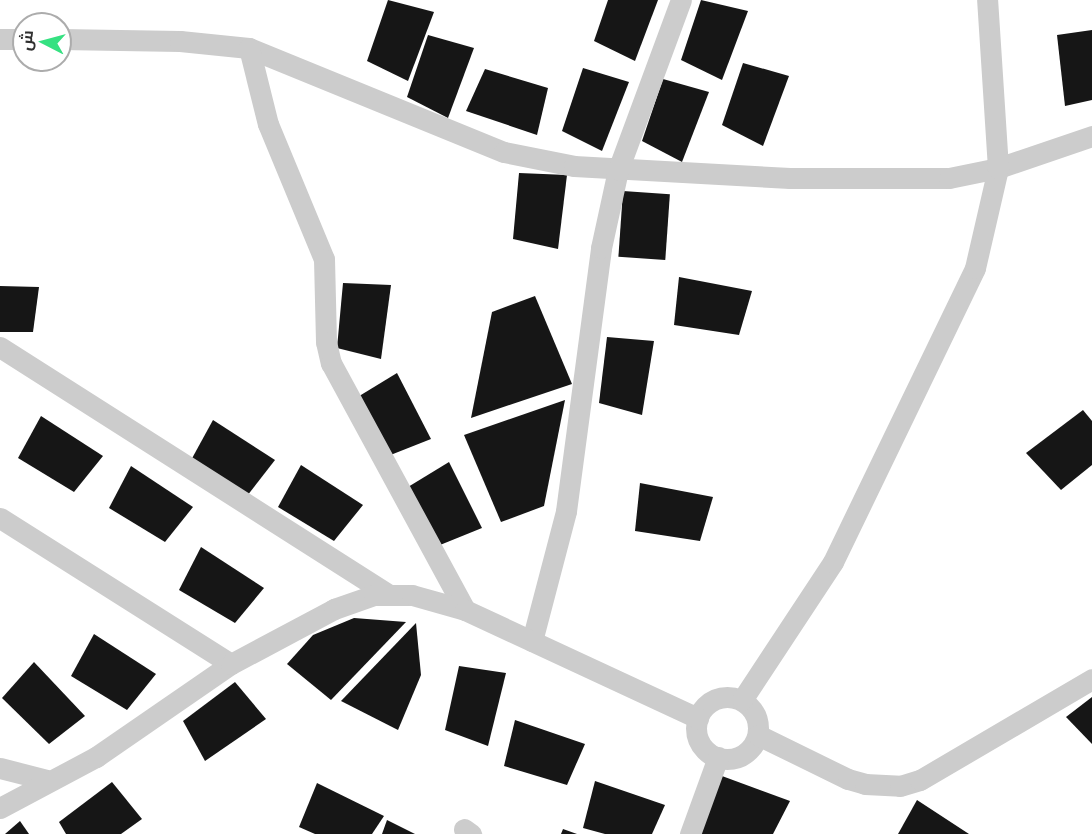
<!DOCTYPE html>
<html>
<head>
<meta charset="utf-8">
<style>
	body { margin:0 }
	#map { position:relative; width:1092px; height:834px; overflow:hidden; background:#fff; font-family:"IBM Plex Sans",Cairo,sans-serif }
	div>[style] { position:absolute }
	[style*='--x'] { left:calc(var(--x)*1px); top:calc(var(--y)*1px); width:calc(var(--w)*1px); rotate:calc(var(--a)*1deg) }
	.building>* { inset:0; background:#161616; transform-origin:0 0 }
	.minor>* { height:21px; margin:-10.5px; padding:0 10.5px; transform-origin:10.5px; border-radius:10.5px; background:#ccc }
	.minor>.ring { margin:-10.5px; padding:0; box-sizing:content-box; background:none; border:21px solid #ccc; border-radius:50% }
	span { translate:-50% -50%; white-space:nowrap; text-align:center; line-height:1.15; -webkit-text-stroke:6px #fff; paint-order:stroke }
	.north { position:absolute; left:12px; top:12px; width:60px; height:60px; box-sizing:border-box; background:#fff; border:2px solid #acacac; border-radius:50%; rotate:276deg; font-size:16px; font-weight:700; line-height:24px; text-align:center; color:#2f2f2f }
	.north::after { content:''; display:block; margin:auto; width:21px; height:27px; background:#35e181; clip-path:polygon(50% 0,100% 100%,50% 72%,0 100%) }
</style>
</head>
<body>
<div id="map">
	<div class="building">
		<i style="clip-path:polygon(388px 0,434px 12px,408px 81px,367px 61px)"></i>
		<i style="clip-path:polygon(608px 0,658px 0,635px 61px,594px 41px)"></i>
		<i style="clip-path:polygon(701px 0,748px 11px,722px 80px,681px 60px)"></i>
		<i style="clip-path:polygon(1092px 30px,1092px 100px,1065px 106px,1057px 35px)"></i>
		<i style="clip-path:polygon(428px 35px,474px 48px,448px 118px,407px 97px)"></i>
		<i style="clip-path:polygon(743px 63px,789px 76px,763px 146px,722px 125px)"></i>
		<i style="clip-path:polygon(583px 68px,629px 82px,602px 151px,562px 131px)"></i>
		<i style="clip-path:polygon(485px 69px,548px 88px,537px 135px,466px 111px)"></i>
		<i style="clip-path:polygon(663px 79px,709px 92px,682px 162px,642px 141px)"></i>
		<i style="clip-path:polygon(519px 173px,567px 175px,558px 249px,513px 239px)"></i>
		<i style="left:623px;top:191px;width:47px;height:66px;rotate:4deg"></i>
		<i style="clip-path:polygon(679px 277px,752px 291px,739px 335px,674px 325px)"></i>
		<i style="clip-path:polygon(343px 283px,391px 285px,381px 359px,337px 348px)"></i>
		<i style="clip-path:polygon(0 286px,39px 287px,33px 332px,0 332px)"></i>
		<i style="clip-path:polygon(535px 296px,572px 384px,471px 418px,492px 312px)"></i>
		<i style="clip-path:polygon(607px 337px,654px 341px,642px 415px,599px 403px)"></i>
		<i style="clip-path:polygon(397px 373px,431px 439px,388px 456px,356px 398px)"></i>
		<i style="clip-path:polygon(565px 400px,544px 506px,501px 522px,464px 435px)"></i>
		<i style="clip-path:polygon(1083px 410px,1092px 421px,1092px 465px,1061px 490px,1026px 453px)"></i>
		<i style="clip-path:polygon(41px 416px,103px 456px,74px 492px,18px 458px)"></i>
		<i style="clip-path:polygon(213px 420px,275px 460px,247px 496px,190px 462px)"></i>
		<i style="clip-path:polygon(449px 462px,482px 528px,440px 545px,408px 487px)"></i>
		<i style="clip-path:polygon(301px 465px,363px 505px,334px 541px,278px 507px)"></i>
		<i style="clip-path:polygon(131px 466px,193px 507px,165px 542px,109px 508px)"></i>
		<i style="clip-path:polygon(640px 483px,713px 497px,700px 541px,635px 531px)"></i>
		<i style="clip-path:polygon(201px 547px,264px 588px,235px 623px,179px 590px)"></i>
		<i style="clip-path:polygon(354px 618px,406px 622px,331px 700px,287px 664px,313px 635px)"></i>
		<i style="clip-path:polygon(416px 623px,421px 675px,398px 730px,341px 701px)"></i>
		<i style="clip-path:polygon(94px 634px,156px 674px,127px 710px,71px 676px)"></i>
		<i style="clip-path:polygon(34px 662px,85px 716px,49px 744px,2px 698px)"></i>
		<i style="clip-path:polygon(459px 666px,506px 673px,488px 746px,445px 730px)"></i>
		<i style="clip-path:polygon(235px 682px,266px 719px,205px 761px,183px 721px)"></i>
		<i style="clip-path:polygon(1092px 697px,1092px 744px,1066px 717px)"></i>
		<i style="clip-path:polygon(515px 720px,585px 744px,567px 785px,504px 766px)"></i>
		<i style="clip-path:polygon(722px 776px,790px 801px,773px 834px,700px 834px)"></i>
		<i style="clip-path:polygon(595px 781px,665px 805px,652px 834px,605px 834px,583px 828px)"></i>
		<i style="clip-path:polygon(112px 782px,142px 819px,121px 834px,66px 834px,59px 822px)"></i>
		<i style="clip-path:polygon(317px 783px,384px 816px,372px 834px,315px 834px,299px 827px)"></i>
		<i style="clip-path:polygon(917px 800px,969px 834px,898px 834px)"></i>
		<i style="clip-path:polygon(387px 820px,415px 834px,382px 834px)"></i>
		<i style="clip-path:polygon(20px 821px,29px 834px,5px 834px)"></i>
		<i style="clip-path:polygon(563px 829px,577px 834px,561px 834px)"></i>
	</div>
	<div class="minor">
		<i style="--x:0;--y:39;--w:24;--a:0"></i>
		<i style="--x:60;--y:39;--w:120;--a:1"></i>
		<i style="--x:180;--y:41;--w:69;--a:5.8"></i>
		<i style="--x:249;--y:48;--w:275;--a:22.2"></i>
		<i style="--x:504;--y:152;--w:71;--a:11.3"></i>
		<i style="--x:574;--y:166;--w:216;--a:3.2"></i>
		<i style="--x:790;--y:178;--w:159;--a:0"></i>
		<i style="--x:949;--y:178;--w:50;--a:-11.5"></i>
		<i style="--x:998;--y:168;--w:99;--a:-18.8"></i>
		<i style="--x:249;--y:48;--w:78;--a:76"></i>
		<i style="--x:268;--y:124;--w:146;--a:67.5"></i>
		<i style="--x:324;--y:259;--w:83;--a:88.6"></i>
		<i style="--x:326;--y:342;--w:22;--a:77"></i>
		<i style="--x:331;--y:363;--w:281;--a:61.5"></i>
		<i style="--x:0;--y:347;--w:460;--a:32.5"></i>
		<i style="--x:0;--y:518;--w:273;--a:32.3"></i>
		<i style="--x:532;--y:641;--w:134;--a:-75.3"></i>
		<i style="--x:566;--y:511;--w:265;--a:-82.4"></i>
		<i style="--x:601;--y:248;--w:80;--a:-77.7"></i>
		<i style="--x:618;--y:170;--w:181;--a:-69.7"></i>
		<i class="ring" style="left:696px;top:697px;width:41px;height:41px"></i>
		<i style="--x:742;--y:700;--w:165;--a:-56.6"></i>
		<i style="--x:833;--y:562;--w:326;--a:-64.2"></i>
		<i style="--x:975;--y:268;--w:103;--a:-77"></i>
		<i style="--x:998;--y:168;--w:168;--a:-93.7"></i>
		<i style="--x:758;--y:735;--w:100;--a:26.1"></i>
		<i style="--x:848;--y:779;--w:18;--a:16"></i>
		<i style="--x:865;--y:784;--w:35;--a:3"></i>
		<i style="--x:900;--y:786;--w:21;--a:-17"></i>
		<i style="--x:920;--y:780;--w:199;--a:-30.4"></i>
		<i style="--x:0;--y:768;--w:49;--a:14.3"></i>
		<i style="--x:0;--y:808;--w:109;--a:-28"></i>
		<i style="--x:96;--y:757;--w:164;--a:-34.6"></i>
		<i style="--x:231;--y:664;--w:117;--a:-28.1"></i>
		<i style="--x:334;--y:609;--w:42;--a:-19.3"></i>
		<i style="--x:374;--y:595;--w:38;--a:0"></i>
		<i style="--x:412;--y:595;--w:55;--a:15.8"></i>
		<i style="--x:465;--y:610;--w:257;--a:24.9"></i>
		<i style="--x:464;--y:829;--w:9;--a:36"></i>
		<i style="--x:690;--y:834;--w:82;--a:-70"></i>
	</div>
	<div class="north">ش</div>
</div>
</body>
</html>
